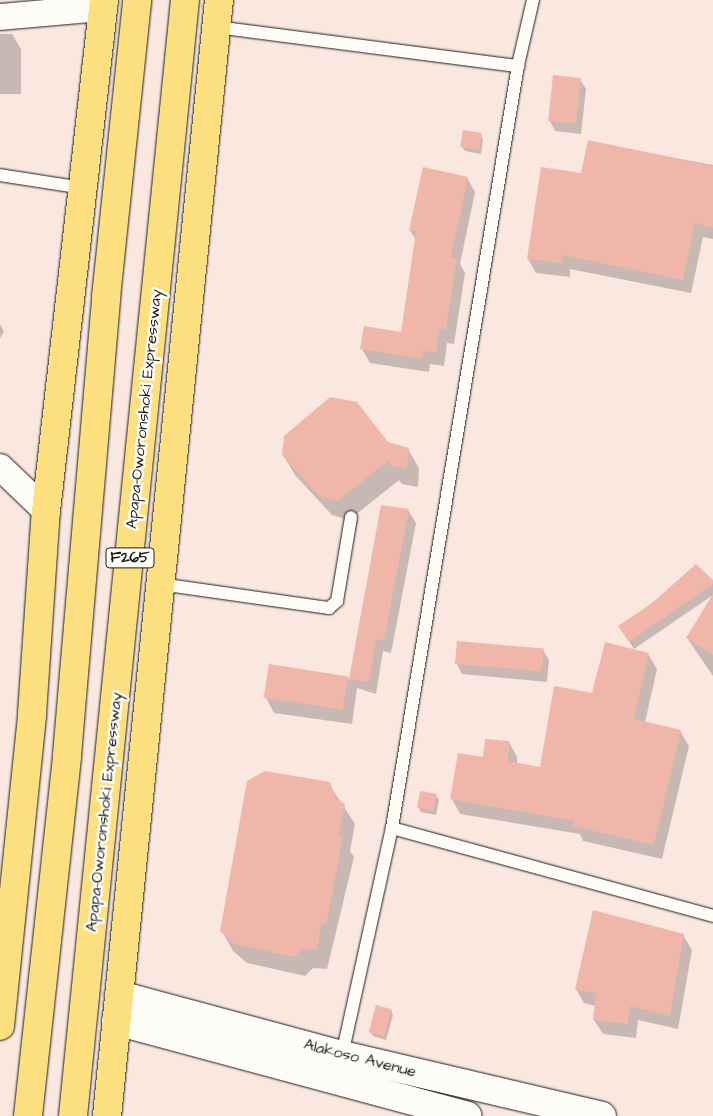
<!DOCTYPE html>
<html>
<head>
<meta charset="utf-8">
<style>
	body { margin:0 }
	#map { position:relative; width:713px; height:1116px; overflow:hidden; background:#f9e7e0; font-family:"Architects Daughter",sans-serif }
	div>[style] { position:absolute }
	[style*='--x'] { left:calc(var(--x)*1px); top:calc(var(--y)*1px); width:calc(var(--w)*1px); rotate:calc(var(--a)*1deg) }
	.shadow>* { inset:0; background:#0003 }
	.building>* { inset:0; background:#f0b6a9; transform-origin:0 0 }
	.roads { filter:drop-shadow(0 0 1px #1c1c1c) drop-shadow(0 0 1px #1c1c1c) }
	.service>* { height:12px; margin:-6px; padding:0 6px; transform-origin:6px; border-radius:6px; background:#fdfcf7 }
	.minor>* { height:26px; margin:-13px; padding:0 13px; transform-origin:13px; border-radius:13px; background:#fdfcf7 }
	.tertiary>* { height:28px; margin:-14px; padding:0 14px; transform-origin:14px; border-radius:14px; background:#fdfcf7 }
	.primary>* { height:28px; margin:-14px; padding:0 14px; transform-origin:14px; border-radius:14px; background:#fce080 }
	.motorway>* { height:28px; margin:-14px; padding:0 14px; transform-origin:14px; border-radius:14px; background:#fce080 }
	span { translate:-50% -50%; white-space:nowrap; text-align:center; line-height:1.15; -webkit-text-stroke:5px #fdfcf7; paint-order:stroke }
	.shield-label span { padding:1px 4px; background:#fdfcf7; border:1px solid; border-radius:4px; -webkit-text-stroke-width:0 }
	.shield-label { font-size:15px; color:#1c1c1c; font-weight:700 }
	.street-label { font-size:16px; color:#1c1c1c }
</style>
</head>
<body>
<div id="map">
	<div class="shadow">
		<i style="clip-path:polygon(0 34px,12px 34px,21px 49px,21px 94px,0 94px)"></i>
		<i style="clip-path:polygon(580px 79px,586px 89px,581px 134px,555px 131px,550px 121px)"></i>
		<i style="clip-path:polygon(481px 135px,483px 139px,481px 154px,465px 151px,462px 147px)"></i>
		<i style="clip-path:polygon(589px 142px,713px 165px,713px 239px,703px 237px,691px 293px,570px 269px,570px 277px,536px 273px,528px 259px,542px 168px,582px 175px)"></i>
		<i style="clip-path:polygon(467px 178px,475px 192px,460px 264px,465px 273px,454px 344px,447px 343px,444px 366px,430px 364px,429px 372px,370px 363px,362px 349px,402px 333px,416px 240px,410px 230px)"></i>
		<i style="clip-path:polygon(0 324px,4px 332px,0 338px)"></i>
		<i style="clip-path:polygon(387px 444px,408px 449px,419px 468px,418px 487px,402px 484px,399px 480px,349px 520px,332px 515px,295px 475px,283px 455px)"></i>
		<i style="clip-path:polygon(382px 506px,408px 510px,416px 523px,391px 653px,383px 651px,376px 694px,357px 688px,352px 724px,274px 713px,266px 698px,348px 677px,350px 681px)"></i>
		<i style="clip-path:polygon(683px 580px,713px 581px,713px 595px,634px 649px,620px 627px)"></i>
		<i style="clip-path:polygon(713px 596px,713px 676px,687px 638px)"></i>
		<i style="clip-path:polygon(543px 650px,549px 660px,547px 682px,462px 674px,457px 664px)"></i>
		<i style="clip-path:polygon(648px 654px,657px 669px,645px 722px,680px 731px,689px 746px,662px 859px,583px 841px,580px 834px,460px 814px,452px 799px,484px 759px,509px 742px,517px 757px,517px 764px,541px 768px,593px 695px)"></i>
		<i style="clip-path:polygon(329px 784px,355px 824px,350px 851px,354px 857px,327px 969px,313px 968px,305px 976px,247px 963px,233px 951px,222px 931px)"></i>
		<i style="clip-path:polygon(436px 795px,439px 800px,436px 815px,421px 812px,418px 807px)"></i>
		<i style="clip-path:polygon(683px 935px,692px 950px,678px 1029px,638px 1020px,636px 1038px,603px 1034px,594px 1020px,596px 1006px,584px 1003px,576px 989px)"></i>
		<i style="clip-path:polygon(391px 1010px,393px 1015px,386px 1040px,373px 1036px,370px 1032px)"></i>
	</div>
	<div class="building">
		<i style="left:553px;top:75px;width:28px;height:46px;rotate:6deg"></i>
		<i style="left:463px;top:130px;width:19px;height:17px;rotate:9deg"></i>
		<i style="clip-path:polygon(588px 140px,713px 166px,713px 228px,695px 223px,683px 280px,563px 255px,562px 263px,527px 259px,541px 167px,581px 173px)"></i>
		<i style="clip-path:polygon(423px 167px,468px 177px,451px 257px,457px 258px,446px 330px,439px 329px,436px 352px,423px 351px,422px 359px,360px 349px,364px 326px,401px 332px,416px 231px,409px 230px)"></i>
		<i style="clip-path:polygon(330px 397px,357px 402px,388px 442px,409px 448px,407px 469px,389px 465px,390px 459px,338px 501px,319px 496px,282px 455px,284px 436px)"></i>
		<i style="clip-path:polygon(381px 505px,409px 509px,384px 640px,376px 639px,369px 682px,349px 679px)"></i>
		<i style="clip-path:polygon(696px 564px,713px 580px,713px 584px,629px 642px,618px 626px,651px 604px)"></i>
		<i style="clip-path:polygon(713px 594px,713px 655px,686px 638px)"></i>
		<i style="left:457px;top:641px;width:87px;height:23px;rotate:5deg"></i>
		<i style="clip-path:polygon(605px 642px,649px 653px,634px 719px,681px 730px,654px 845px,573px 826px,574px 821px,450px 799px,458px 753px,483px 757px,485px 739px,509px 741px,508px 761px,540px 767px,554px 686px,592px 693px)"></i>
		<i style="left:269px;top:664px;width:80px;height:34px;rotate:9deg"></i>
		<i style="clip-path:polygon(265px 771px,330px 782px,336px 799px,345px 804px,339px 836px,343px 837px,327px 921px,321px 925px,317px 950px,302px 949px,294px 957px,234px 944px,220px 931px,247px 781px)"></i>
		<i style="left:420px;top:791px;width:17px;height:17px;rotate:10deg"></i>
		<i style="clip-path:polygon(593px 910px,684px 934px,670px 1016px,630px 1006px,628px 1024px,593px 1020px,596px 994px,575px 989px)"></i>
		<i style="left:376px;top:1005px;width:16px;height:28px;rotate:15deg"></i>
	</div>
	<div class="roads">
		<div class="service">
			<i style="--x:216;--y:27;--w:305;--a:7.4"></i>
			<i style="--x:0;--y:175;--w:84;--a:8.9"></i>
			<i style="--x:160;--y:584;--w:171;--a:8.1"></i>
			<i style="--x:329;--y:608;--w:11;--a:-41"></i>
			<i style="--x:337;--y:601;--w:85;--a:-80.5"></i>
			<i style="--x:392;--y:828;--w:333;--a:15.3"></i>
			<i style="--x:342;--y:1055;--w:232;--a:-77.6"></i>
			<i style="--x:392;--y:828;--w:773;--a:-80.62"></i>
			<i style="--x:518;--y:65;--w:67;--a:-77"></i>
		</div>
		<div class="minor">
			<i style="--x:0;--y:17;--w:103;--a:-5"></i>
			<i style="--x:0;--y:467;--w:64;--a:43.7"></i>
		</div>
		<div class="tertiary">
			<i style="--x:119;--y:995;--w:231;--a:15.1"></i>
			<i style="--x:342;--y:1055;--w:267;--a:13.2"></i>
			<i style="--x:116;--y:1021;--w:364;--a:15.1"></i>
		</div>
		<div class="primary">
			<i style="--x:0;--y:1026;--w:314;--a:-84.1"></i>
			<i style="--x:32;--y:714;--w:203;--a:-86.1"></i>
			<i style="--x:46;--y:511;--w:514;--a:-83.52"></i>
			<i style="--x:107;--y:1116;--w:1122;--a:-84.27"></i>
		</div>
		<div class="motorway">
			<i style="--x:28;--y:1116;--w:363;--a:-83.8"></i>
			<i style="--x:67;--y:755;--w:460;--a:-85.1"></i>
			<i style="--x:106;--y:297;--w:299;--a:-84"></i>
			<i style="--x:73;--y:1116;--w:1122;--a:-84.27"></i>
		</div>
	</div>
	<div class="shield-label">
		<span style="left:130px;top:558px">F265</span>
	</div>
	<div class="street-label">
		<span style="left:144px;top:409px;rotate:-84deg">Apapa-Oworonshoki Expressway</span>
		<span style="left:104px;top:812px;rotate:-84deg">Apapa-Oworonshoki Expressway</span>
		<span style="left:360px;top:1058px;rotate:14deg">Alakoso Avenue</span>
	</div>
</div>
</body>
</html>
